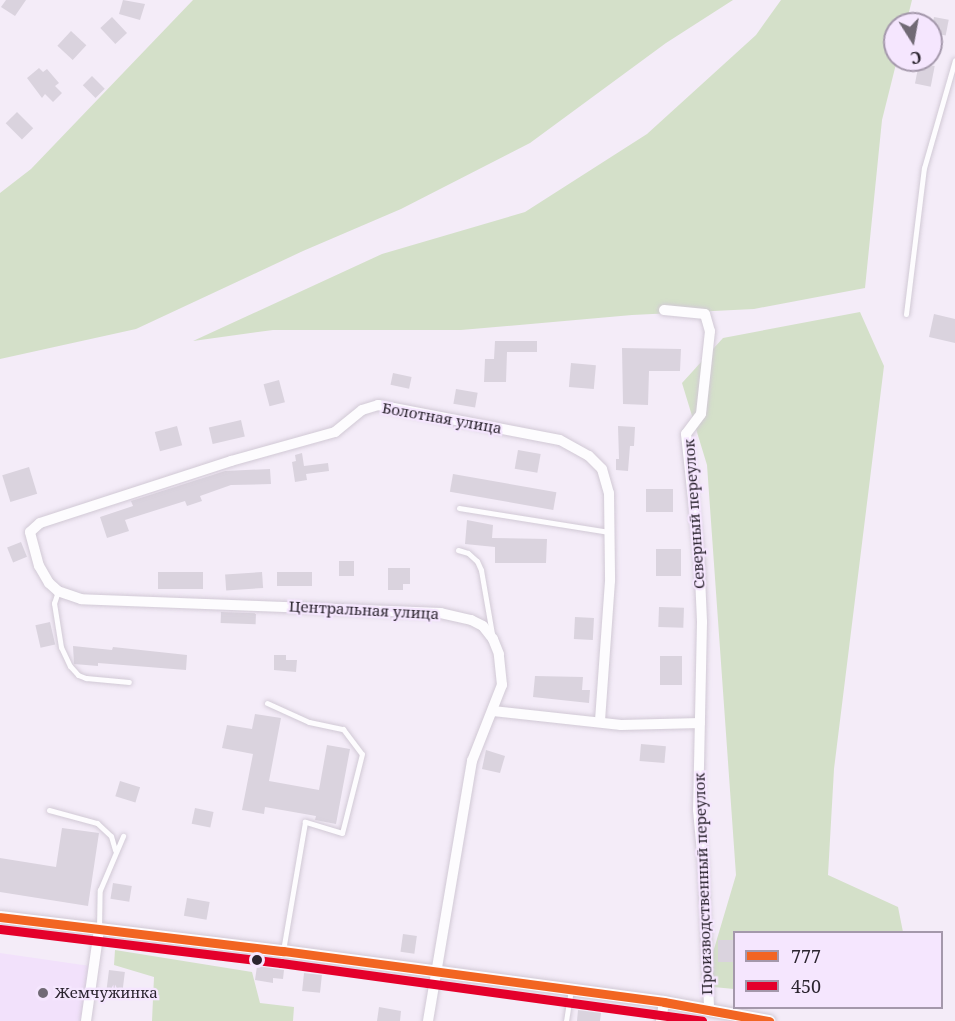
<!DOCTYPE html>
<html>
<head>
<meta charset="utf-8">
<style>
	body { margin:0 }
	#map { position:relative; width:955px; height:1021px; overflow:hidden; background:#f4ecf8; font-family:"Noto Serif",serif }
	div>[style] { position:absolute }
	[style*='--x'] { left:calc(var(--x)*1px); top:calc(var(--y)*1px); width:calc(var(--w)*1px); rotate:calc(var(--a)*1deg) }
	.built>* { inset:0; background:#f2e1fb }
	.green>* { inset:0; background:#d4e0c9 }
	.building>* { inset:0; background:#dad3de; transform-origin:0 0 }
	.roads { filter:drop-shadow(0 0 2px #d1c9d5) drop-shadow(0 0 2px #d1c9d5) }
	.service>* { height:5px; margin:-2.5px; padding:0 2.5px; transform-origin:2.5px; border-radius:2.5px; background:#fdfcfe }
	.minor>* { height:10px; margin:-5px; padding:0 5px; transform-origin:5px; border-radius:5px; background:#fdfcfe }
	.tertiary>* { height:12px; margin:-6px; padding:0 6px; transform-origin:6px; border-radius:6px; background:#fdfcfe }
	.bus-1>* { height:9px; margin:-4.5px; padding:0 4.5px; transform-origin:4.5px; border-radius:4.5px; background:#f26522 }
	.bus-2>* { height:9px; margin:-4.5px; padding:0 4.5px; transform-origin:4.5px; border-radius:4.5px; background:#e4002b }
	.dots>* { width:16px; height:16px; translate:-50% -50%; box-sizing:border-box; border:3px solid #f5e6fe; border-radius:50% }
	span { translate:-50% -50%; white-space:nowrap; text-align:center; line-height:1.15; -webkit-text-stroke:4.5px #f5e6fe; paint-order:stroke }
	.street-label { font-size:15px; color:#2b242f }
	.poi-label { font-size:15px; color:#2b242f }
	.left { translate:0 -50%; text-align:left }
	.legend { position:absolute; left:733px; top:931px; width:210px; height:78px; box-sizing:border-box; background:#f5e6fe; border:2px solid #a498ab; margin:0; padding:8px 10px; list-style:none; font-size:18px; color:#2b242f }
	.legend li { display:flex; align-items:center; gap:12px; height:30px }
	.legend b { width:30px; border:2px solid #a498ab }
	.north { position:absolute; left:883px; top:12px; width:60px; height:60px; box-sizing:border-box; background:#f5e6fe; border:2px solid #a498ab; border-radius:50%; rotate:169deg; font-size:16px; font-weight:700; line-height:24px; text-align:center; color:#2b242f }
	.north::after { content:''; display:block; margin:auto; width:21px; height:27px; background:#716a75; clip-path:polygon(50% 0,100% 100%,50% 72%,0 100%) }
</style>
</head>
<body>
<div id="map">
	<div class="built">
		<i style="clip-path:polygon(0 953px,90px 966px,82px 1021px,0 1021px)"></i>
	</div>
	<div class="green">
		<i style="clip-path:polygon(193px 0,733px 0,666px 43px,530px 143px,401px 209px,303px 251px,136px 329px,0 359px,0 193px,31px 169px)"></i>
		<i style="clip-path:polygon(781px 0,912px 0,906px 24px,895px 24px,895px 60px,897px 60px,882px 120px,865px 288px,754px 309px,632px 315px,461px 330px,273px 330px,193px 341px,382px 254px,525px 212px,647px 134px,756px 35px)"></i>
		<i style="clip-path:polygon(860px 312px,884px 366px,834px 769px,828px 875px,898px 907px,903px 932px,734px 932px,734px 989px,703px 986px,736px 875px,707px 465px,682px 383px,723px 338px)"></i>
		<i style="clip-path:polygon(115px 950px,252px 972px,260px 1003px,294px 1007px,293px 1021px,152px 1021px,154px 977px,114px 965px)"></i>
	</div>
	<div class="building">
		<i style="clip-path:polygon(6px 0,26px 0,15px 16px,1px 7px)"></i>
		<i style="clip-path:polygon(123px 0,145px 4px,140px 20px,119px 14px)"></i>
		<i style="left:112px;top:17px;width:22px;height:16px;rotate:47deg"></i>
		<i style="left:934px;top:17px;width:15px;height:16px;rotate:11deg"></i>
		<i style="left:71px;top:31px;width:21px;height:20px;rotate:43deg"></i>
		<i style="left:919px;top:63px;width:16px;height:21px;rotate:11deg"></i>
		<i style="clip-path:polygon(39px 68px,43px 72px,47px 69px,59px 83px,55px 86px,62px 93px,53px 102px,45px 94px,42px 98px,27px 78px)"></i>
		<i style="left:92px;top:76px;width:18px;height:13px;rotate:45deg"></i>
		<i style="left:17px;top:112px;width:23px;height:16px;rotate:45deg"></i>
		<i style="clip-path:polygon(934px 314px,955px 319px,955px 343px,929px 337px)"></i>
		<i style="clip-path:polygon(495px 341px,537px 341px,537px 352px,507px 352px,506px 382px,484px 382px,485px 359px,494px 359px)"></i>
		<i style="clip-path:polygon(622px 348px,681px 349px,680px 371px,649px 371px,648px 405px,623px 404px)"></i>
		<i style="left:571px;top:363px;width:25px;height:24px;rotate:5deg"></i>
		<i style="left:393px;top:373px;width:19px;height:12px;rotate:12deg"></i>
		<i style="left:279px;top:380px;width:23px;height:16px;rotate:75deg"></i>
		<i style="left:456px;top:389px;width:22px;height:15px;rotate:10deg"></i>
		<i style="left:241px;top:420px;width:17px;height:33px;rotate:77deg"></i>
		<i style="left:177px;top:426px;width:20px;height:23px;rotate:75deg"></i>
		<i style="clip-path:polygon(618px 426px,635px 427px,634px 446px,630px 446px,628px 471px,616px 470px,616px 459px,619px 459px)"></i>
		<i style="left:518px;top:450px;width:23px;height:19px;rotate:10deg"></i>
		<i style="clip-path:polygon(302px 453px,304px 466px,328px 463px,329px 471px,306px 474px,307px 480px,295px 482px,292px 462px,296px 461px,295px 455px)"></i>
		<i style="left:29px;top:467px;width:28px;height:28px;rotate:73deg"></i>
		<i style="clip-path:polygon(270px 469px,271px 484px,231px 485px,200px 496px,202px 501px,187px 506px,185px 501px,125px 520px,129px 531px,107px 538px,100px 517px,133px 506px,131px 501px,225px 471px)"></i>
		<i style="left:453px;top:474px;width:105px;height:18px;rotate:10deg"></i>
		<i style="left:646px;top:489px;width:27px;height:23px"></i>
		<i style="clip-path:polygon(467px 520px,493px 525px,492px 538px,547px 539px,546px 563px,495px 563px,495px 547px,465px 544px)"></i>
		<i style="left:21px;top:542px;width:16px;height:15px;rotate:68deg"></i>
		<i style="left:681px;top:549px;width:27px;height:25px;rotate:90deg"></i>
		<i style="left:339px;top:561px;width:15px;height:15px"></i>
		<i style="clip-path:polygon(388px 568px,410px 568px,410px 584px,403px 584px,403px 590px,388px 590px)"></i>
		<i style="left:203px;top:572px;width:17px;height:45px;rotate:90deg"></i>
		<i style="left:262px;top:572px;width:16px;height:37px;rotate:86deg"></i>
		<i style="left:277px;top:572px;width:35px;height:14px"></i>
		<i style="left:659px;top:607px;width:25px;height:20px;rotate:2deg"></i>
		<i style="left:221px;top:612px;width:35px;height:11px;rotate:2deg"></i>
		<i style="left:575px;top:617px;width:19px;height:22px;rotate:3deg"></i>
		<i style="left:50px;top:622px;width:23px;height:15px;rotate:77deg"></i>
		<i style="clip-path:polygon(73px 646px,112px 650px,113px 647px,187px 655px,186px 670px,98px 663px,98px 666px,74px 664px)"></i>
		<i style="clip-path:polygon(274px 655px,286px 655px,286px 660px,297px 660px,296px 672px,274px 670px)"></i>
		<i style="left:660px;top:656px;width:22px;height:29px"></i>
		<i style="clip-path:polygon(535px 676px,583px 677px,582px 690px,590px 690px,589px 703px,533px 697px)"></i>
		<i style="clip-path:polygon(255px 714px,281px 718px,269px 781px,319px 790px,327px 745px,350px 749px,336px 824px,315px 820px,316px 816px,265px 807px,264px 814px,242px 810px,253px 754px,222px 748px,227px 725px,252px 729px)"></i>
		<i style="left:641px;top:744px;width:25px;height:17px;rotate:5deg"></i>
		<i style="clip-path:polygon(486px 750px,505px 756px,500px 773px,482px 769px)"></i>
		<i style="left:120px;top:781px;width:21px;height:16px;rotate:17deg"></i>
		<i style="left:195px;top:808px;width:19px;height:16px;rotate:12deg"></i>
		<i style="clip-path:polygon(62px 828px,99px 833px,88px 906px,0 892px,0 858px,56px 867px)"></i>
		<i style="left:113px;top:883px;width:19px;height:16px;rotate:9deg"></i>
		<i style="left:187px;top:898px;width:23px;height:18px;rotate:10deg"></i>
		<i style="left:403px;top:934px;width:14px;height:18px;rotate:8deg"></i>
		<i style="left:718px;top:940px;width:17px;height:22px"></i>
		<i style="clip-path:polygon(257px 966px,284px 970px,283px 979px,273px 978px,273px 983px,255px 980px)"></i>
		<i style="left:109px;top:970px;width:16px;height:28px;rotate:7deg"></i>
		<i style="left:304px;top:973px;width:18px;height:18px;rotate:6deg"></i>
		<i style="clip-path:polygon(379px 1007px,401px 1011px,400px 1021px,377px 1021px)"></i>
		<i style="clip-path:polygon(578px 1010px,601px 1013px,600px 1021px,577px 1021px)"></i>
	</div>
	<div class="roads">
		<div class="service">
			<i style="--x:906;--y:314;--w:147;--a:-83"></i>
			<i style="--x:924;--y:168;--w:112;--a:-74"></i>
			<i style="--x:459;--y:508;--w:152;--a:9.1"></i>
			<i style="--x:458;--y:550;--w:10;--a:17"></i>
			<i style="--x:468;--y:553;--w:12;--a:42"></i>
			<i style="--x:477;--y:561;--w:10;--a:66"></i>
			<i style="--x:481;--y:570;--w:65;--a:80.2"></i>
			<i style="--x:58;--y:591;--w:13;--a:108"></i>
			<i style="--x:54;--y:603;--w:45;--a:81"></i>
			<i style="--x:61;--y:647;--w:21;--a:65"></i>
			<i style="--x:70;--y:666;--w:12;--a:48"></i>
			<i style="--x:78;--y:675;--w:9;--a:21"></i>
			<i style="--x:86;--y:678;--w:43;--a:5.3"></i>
			<i style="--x:267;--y:703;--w:46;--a:24.3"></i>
			<i style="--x:309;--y:722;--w:35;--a:12"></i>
			<i style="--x:343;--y:729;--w:31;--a:53"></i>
			<i style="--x:362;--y:754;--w:81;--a:104.2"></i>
			<i style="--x:342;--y:833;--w:39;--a:-163"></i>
			<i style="--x:305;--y:822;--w:131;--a:99.7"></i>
			<i style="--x:49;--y:810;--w:50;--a:15.2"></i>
			<i style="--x:97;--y:823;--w:19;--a:43"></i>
			<i style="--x:111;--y:836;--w:15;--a:74"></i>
			<i style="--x:99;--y:929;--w:39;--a:-89"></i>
			<i style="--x:100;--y:890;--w:59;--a:-66.9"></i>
			<i style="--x:566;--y:1021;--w:31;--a:-81"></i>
		</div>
		<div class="minor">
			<i style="--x:664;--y:310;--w:41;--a:5.6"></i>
			<i style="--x:705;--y:314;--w:18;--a:74"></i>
			<i style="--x:710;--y:331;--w:83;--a:96.2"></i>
			<i style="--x:701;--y:414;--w:25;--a:127"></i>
			<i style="--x:686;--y:434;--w:122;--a:83.9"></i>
			<i style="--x:699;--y:555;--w:67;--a:87.4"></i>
			<i style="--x:702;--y:622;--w:188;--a:91.2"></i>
			<i style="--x:698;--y:810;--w:53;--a:84.6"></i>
			<i style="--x:703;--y:863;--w:145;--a:87.6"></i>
			<i style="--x:493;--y:711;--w:129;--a:6.2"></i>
			<i style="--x:621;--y:725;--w:79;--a:-1.5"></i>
			<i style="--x:86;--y:1021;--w:92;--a:-81.9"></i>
			<i style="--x:428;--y:1021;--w:264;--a:-80.4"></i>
			<i style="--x:472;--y:761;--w:82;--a:-68.5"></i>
			<i style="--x:502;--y:685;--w:31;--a:-96"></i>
			<i style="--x:499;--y:654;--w:16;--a:-112"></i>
			<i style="--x:493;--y:639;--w:16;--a:-128"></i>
			<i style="--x:483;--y:626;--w:13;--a:-153"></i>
			<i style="--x:471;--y:620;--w:31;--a:-167"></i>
			<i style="--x:441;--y:613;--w:360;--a:-177.8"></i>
			<i style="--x:81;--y:599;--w:24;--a:-161"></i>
			<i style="--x:58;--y:591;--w:12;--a:-138"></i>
			<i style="--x:49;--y:583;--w:20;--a:-120"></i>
			<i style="--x:39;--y:566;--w:35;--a:-105"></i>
			<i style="--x:30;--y:532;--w:13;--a:-42"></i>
			<i style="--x:40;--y:523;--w:201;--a:-18"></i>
			<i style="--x:231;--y:461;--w:108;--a:-15.6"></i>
			<i style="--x:335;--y:432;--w:35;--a:-39"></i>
			<i style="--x:362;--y:410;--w:17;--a:-17"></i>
			<i style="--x:378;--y:405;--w:185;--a:10.9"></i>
			<i style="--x:560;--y:440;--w:33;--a:29"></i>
			<i style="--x:589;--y:456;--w:18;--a:45"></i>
			<i style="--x:602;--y:469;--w:25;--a:74"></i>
			<i style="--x:609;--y:493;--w:88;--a:89.3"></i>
			<i style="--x:610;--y:581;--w:140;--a:94.1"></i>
			<i style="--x:661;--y:1021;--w:19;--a:-81"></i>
		</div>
		<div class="tertiary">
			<i style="--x:0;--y:917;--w:285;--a:6.9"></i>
			<i style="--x:283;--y:951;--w:384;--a:7.6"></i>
			<i style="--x:664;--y:1002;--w:107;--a:10.3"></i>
		</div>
	</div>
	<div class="bus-1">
		<i style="--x:0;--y:917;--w:285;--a:6.9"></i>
		<i style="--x:283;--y:951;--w:384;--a:7.6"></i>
		<i style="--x:664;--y:1002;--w:107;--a:10.3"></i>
	</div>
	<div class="bus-2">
		<i style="--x:0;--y:929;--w:283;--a:6.9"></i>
		<i style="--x:281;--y:963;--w:425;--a:7.8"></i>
	</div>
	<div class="dots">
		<i style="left:257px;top:960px;background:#2b242f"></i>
		<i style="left:43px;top:993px;background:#716a75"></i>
	</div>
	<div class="street-label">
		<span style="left:442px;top:418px;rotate:10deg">Болотная улица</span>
		<span style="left:694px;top:514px;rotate:-94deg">Северный переулок</span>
		<span style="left:364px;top:610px;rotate:3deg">Центральная улица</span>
		<span style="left:703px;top:884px;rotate:-92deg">Производственный переулок</span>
	</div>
	<div class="poi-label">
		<span class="left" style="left:55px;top:993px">Жемчужинка</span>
	</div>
	<ul class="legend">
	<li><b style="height:8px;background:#f26522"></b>777</li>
	<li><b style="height:8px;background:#e4002b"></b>450</li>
	</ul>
	<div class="north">С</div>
</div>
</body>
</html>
